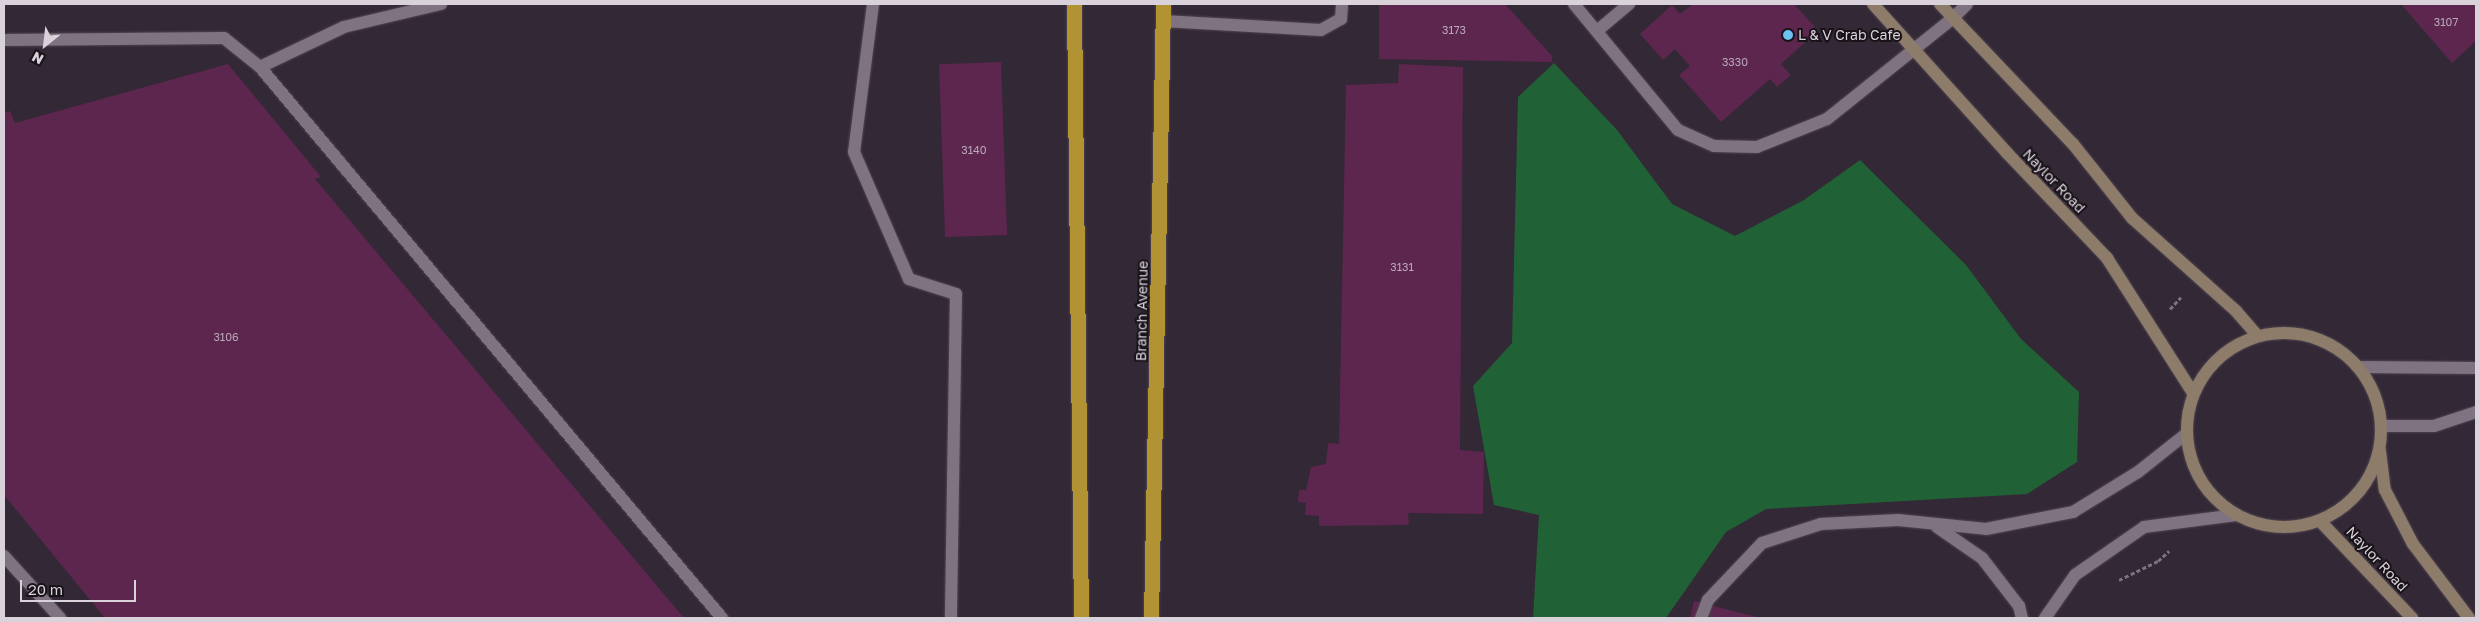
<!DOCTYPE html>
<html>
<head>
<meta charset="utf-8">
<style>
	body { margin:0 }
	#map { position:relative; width:2480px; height:622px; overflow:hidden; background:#332835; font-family:"Golos Text",sans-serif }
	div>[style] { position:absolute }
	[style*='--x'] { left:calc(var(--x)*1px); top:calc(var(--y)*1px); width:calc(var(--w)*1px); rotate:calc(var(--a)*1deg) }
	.forest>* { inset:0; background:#216136 }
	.building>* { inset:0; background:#5c264f; transform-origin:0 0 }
	.path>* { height:3px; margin-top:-1.5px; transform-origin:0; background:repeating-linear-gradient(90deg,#7e747f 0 4px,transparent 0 6.5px) }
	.roads { filter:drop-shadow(0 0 1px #504652) drop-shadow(0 0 1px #504652) }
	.lane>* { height:12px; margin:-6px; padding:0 6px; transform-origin:6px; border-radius:6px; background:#7f7281 }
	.street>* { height:12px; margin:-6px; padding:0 6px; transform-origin:6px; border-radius:6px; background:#7f7281 }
	.secondary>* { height:12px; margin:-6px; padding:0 6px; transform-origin:6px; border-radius:6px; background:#8e7c6a }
	.secondary>.ring { margin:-6px; padding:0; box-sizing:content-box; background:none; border:12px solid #8e7c6a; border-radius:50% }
	.highway>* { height:15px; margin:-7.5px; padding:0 7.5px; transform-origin:7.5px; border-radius:7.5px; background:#b29334 }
	.dots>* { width:14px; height:14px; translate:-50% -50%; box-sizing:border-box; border:2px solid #181319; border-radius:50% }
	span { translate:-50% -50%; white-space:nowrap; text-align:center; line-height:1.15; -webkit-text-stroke:4px #181319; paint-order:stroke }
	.number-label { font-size:11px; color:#baa7b8 }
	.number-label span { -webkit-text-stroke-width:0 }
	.poi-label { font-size:14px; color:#dad2db }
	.left { translate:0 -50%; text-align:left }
	.street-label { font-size:14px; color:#dad2db }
	.frame { position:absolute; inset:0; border:5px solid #dad2db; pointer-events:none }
	.north { position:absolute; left:20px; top:20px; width:50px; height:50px; -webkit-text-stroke:4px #181319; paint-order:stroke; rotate:209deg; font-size:14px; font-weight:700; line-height:20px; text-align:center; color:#dad2db }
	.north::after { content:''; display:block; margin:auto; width:18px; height:22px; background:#dad2db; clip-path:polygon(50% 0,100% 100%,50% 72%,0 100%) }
	.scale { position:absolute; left:20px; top:580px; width:116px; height:22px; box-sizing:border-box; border:2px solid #dad2db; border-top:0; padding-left:6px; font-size:15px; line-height:18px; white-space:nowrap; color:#dad2db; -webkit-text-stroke:4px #181319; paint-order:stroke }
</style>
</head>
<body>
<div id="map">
	<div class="forest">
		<i style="clip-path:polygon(1554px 63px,1617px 130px,1672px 204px,1735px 236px,1804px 200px,1860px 160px,1966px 265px,2021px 339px,2079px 392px,2077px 462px,2027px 494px,1766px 509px,1726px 532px,1666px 618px,1533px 618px,1539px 515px,1494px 505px,1473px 386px,1512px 343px,1518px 97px)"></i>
	</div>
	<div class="building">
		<i style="clip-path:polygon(1379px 4px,1505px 4px,1552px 56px,1552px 62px,1379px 59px)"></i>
		<i style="clip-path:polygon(1693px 4px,1794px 4px,1815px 27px,1809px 33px,1812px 36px,1781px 64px,1791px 75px,1777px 87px,1770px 79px,1721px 122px,1679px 75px,1690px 66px,1675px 49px,1663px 60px,1640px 34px,1672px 5px,1680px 14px)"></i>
		<i style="clip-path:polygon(2401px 4px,2476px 4px,2476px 41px,2452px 63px)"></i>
		<i style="left:1001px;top:62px;width:173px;height:62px;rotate:88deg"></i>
		<i style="clip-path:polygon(228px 64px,321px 177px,315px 179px,684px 618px,105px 618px,4px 495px,4px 113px,10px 111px,15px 123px)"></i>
		<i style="clip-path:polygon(1399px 64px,1463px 67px,1460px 450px,1484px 452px,1483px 514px,1408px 513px,1409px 525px,1319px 526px,1319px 516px,1305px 515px,1306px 503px,1298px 502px,1299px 490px,1306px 490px,1311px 467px,1326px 464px,1328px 443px,1339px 444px,1346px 85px,1398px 83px)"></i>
		<i style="clip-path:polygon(1694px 601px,1761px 618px,1690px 618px)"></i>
	</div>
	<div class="path">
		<i style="--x:2170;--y:309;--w:16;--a:-47"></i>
		<i style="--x:2119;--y:580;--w:43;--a:-26"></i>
		<i style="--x:2158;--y:561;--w:15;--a:-42"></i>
	</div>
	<div class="roads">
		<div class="lane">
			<i style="--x:441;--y:4;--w:100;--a:166.7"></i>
			<i style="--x:344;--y:27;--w:93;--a:154.5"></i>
			<i style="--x:260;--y:67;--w:719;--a:50.02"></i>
			<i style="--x:873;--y:4;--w:149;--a:97.3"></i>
			<i style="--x:854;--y:152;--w:138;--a:66.6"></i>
			<i style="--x:909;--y:279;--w:49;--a:17.7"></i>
			<i style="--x:956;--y:294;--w:324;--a:90.9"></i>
			<i style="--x:1952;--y:19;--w:21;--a:-45"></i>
			<i style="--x:1163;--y:21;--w:158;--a:3.3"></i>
			<i style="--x:1321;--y:30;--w:23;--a:-29"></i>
			<i style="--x:1341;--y:19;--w:15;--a:-86"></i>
			<i style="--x:1597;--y:31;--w:42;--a:-40.2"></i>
			<i style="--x:4;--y:40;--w:220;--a:-0.5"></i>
			<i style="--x:224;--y:38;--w:46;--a:38.9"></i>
			<i style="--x:1937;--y:527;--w:55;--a:34.6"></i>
			<i style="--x:1982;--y:558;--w:61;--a:52.4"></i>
			<i style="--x:2019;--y:606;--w:12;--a:76"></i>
			<i style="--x:4;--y:556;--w:84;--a:47.9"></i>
			<i style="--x:1701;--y:618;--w:19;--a:-69"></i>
			<i style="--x:1708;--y:600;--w:79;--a:-46.5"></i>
			<i style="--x:1762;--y:543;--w:62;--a:-17.9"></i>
			<i style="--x:1821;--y:524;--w:77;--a:-3"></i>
			<i style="--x:1898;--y:520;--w:88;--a:5.8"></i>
			<i style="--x:1986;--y:529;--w:89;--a:-11.1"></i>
			<i style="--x:2073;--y:512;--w:76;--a:-31.6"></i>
			<i style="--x:2138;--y:472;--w:61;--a:-38.4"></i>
			<i style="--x:2045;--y:618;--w:52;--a:-55.1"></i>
			<i style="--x:2075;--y:575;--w:84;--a:-34.8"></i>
			<i style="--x:2144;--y:527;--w:93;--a:-7.4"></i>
		</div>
		<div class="street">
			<i style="--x:1574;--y:4;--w:163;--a:50.5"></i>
			<i style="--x:1678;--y:130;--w:39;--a:24"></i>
			<i style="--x:1714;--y:146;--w:43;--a:1.3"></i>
			<i style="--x:1757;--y:147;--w:75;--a:-21.8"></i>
			<i style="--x:1827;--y:119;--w:160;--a:-38.7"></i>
			<i style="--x:2358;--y:367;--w:118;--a:0.5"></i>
			<i style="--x:2381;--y:426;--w:53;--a:0"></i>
			<i style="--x:2434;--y:426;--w:44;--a:-18.4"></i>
		</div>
		<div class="secondary">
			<i style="--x:1873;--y:4;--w:202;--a:48"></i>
			<i style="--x:2008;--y:154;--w:144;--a:46.4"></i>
			<i style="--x:2107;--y:258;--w:160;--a:57.5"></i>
			<i style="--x:1940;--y:4;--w:193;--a:46.5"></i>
			<i style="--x:2073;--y:144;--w:95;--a:51.4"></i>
			<i style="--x:2132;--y:218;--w:140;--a:41.8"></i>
			<i style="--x:2236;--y:311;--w:33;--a:49"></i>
			<i class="ring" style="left:2187px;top:333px;width:182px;height:182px"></i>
			<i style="--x:2380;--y:451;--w:39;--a:83"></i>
			<i style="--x:2385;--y:490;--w:61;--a:62.6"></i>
			<i style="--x:2413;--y:544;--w:93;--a:52.9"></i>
			<i style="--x:2320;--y:521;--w:134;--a:46.5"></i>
		</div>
		<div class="highway">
			<i style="--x:1074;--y:4;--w:614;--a:89.35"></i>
			<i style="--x:1151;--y:618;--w:614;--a:-88.88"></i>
		</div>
	</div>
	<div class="dots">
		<i style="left:1788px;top:35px;background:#6ec2f3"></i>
	</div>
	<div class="number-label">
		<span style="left:2446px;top:22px">3107</span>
		<span style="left:1454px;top:30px">3173</span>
		<span style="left:1735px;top:62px">3330</span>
		<span style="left:974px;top:150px">3140</span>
		<span style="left:1402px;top:267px">3131</span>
		<span style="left:226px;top:337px">3106</span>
	</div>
	<div class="poi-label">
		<span class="left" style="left:1798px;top:35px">L &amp; V Crab Cafe</span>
	</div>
	<div class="street-label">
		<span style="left:2054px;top:181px;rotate:46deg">Naylor Road</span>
		<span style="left:1142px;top:311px;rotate:-89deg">Branch Avenue</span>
		<span style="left:2377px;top:559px;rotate:47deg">Naylor Road</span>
	</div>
	<div class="frame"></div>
	<div class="north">N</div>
	<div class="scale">20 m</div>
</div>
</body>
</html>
